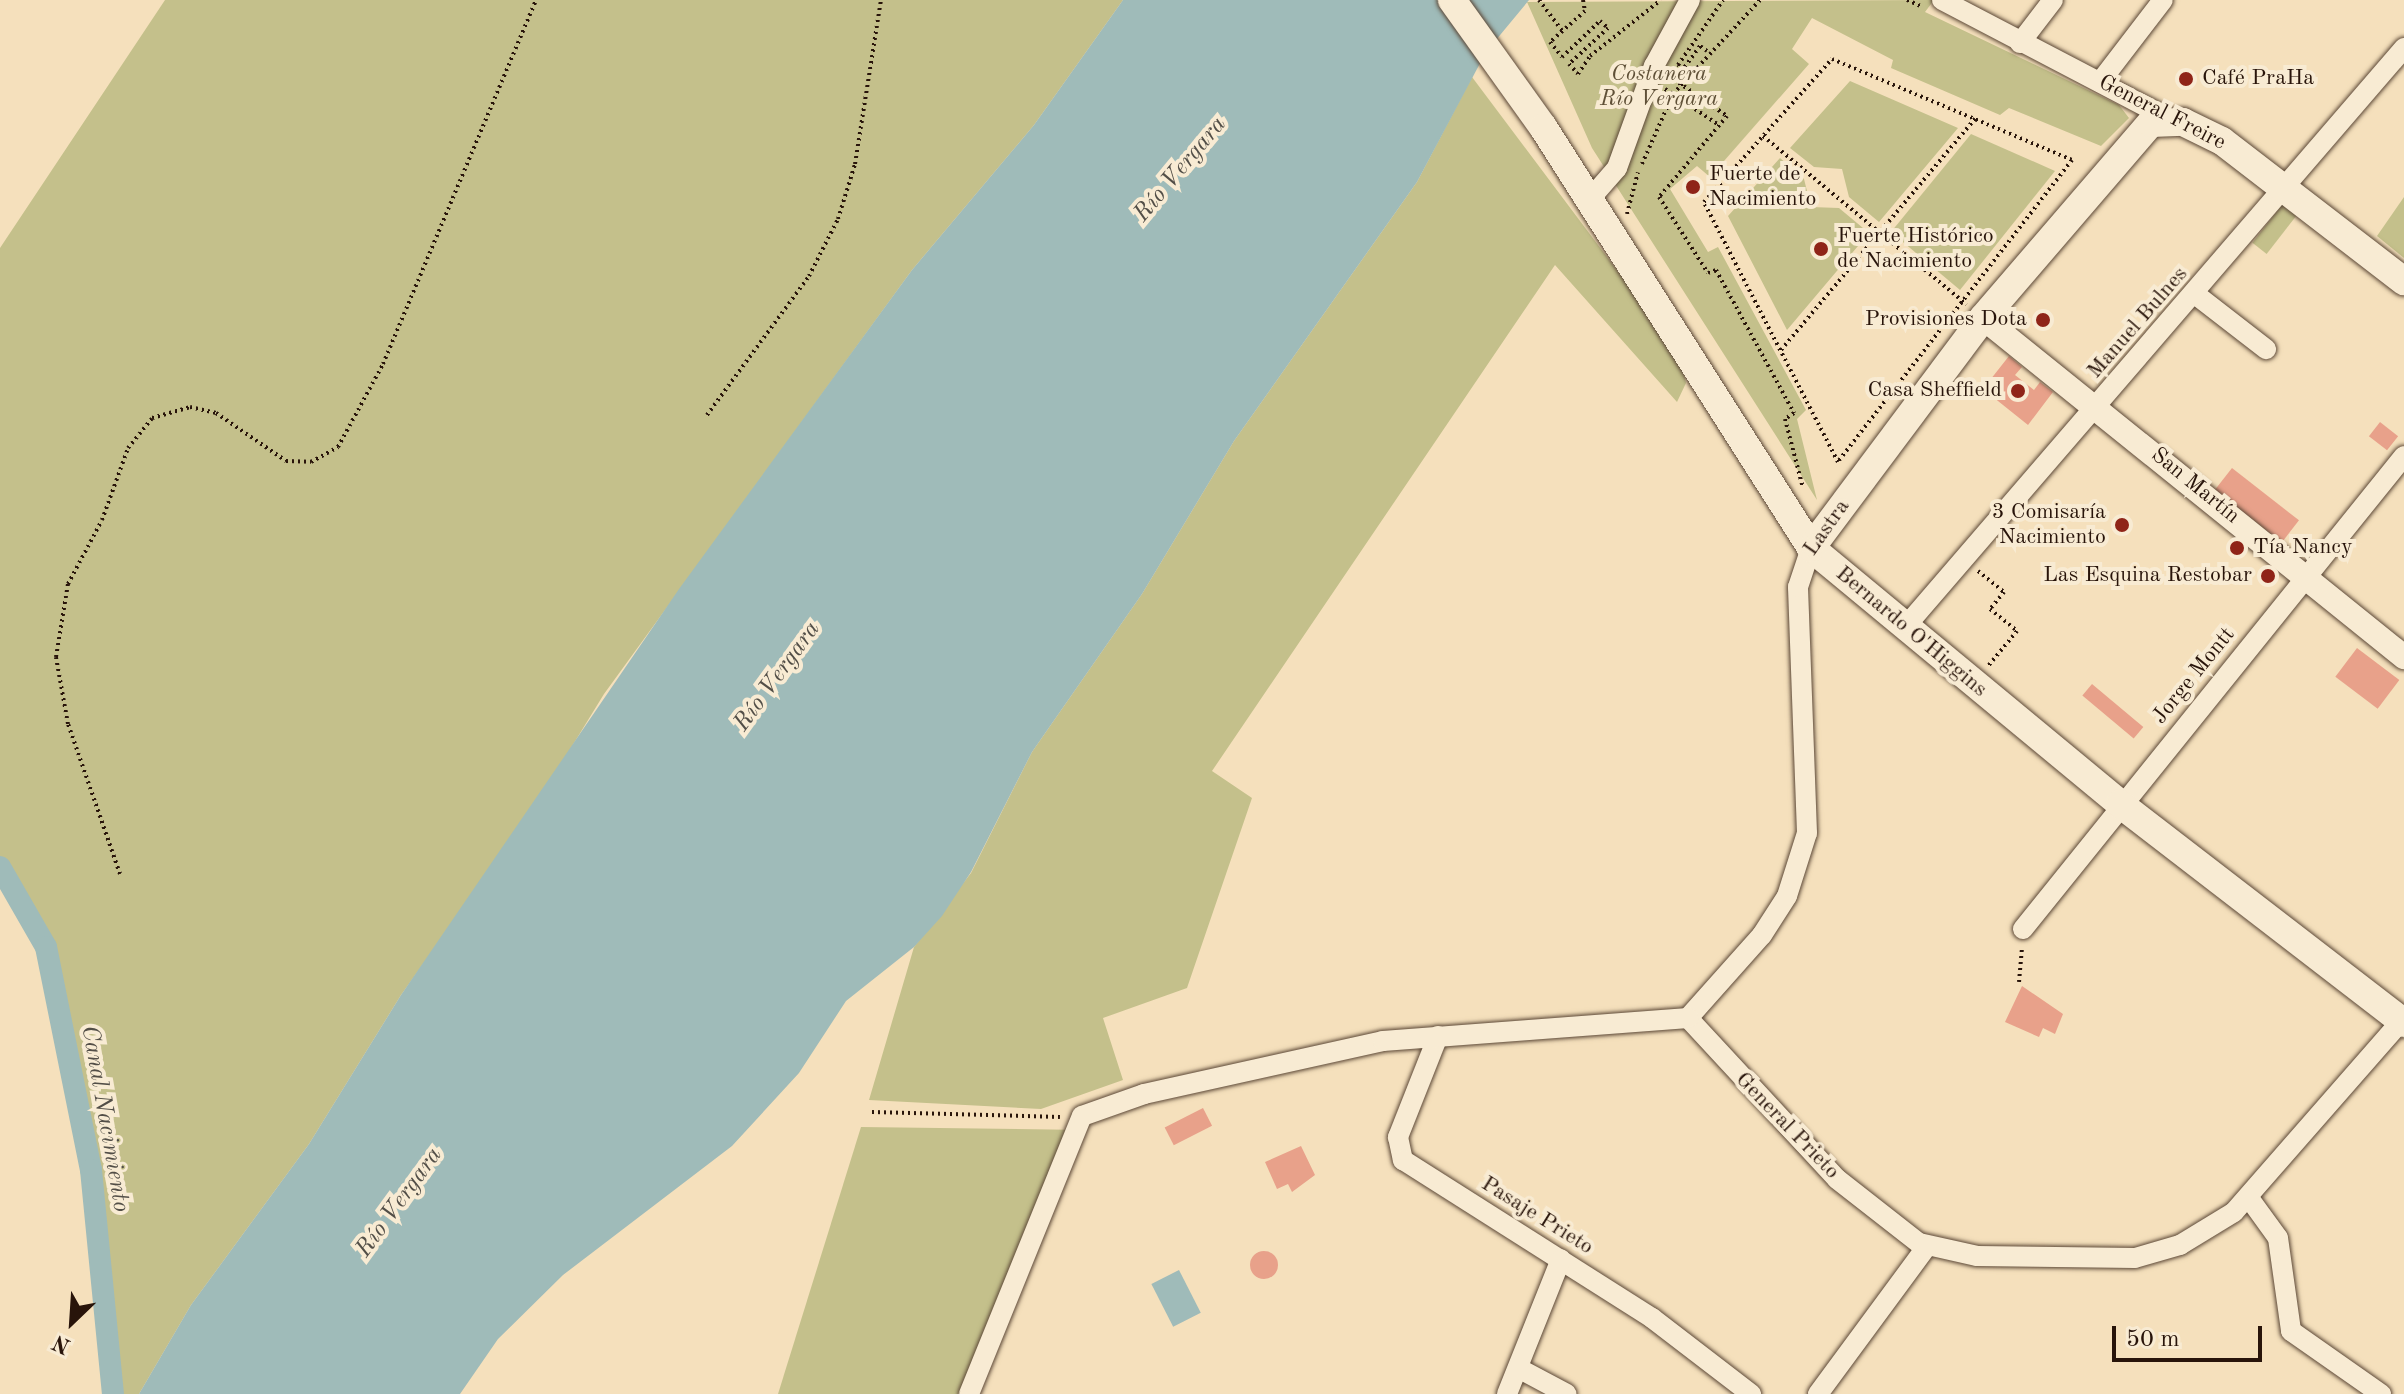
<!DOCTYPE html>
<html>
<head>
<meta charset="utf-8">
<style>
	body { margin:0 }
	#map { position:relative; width:2404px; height:1394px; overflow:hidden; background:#f5e0bc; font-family:"Old Standard TT",serif }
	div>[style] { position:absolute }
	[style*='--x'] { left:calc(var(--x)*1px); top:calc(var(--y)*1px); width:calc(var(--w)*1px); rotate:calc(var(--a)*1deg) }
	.green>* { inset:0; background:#c4c08b; transform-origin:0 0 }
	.water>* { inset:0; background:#9fbbb9; transform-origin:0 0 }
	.canal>* { height:22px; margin:-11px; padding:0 11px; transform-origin:11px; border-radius:11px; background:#9fbbb9 }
	.building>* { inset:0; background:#e8a18a; transform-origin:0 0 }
	.round { border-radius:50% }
	.path>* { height:4px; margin-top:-2px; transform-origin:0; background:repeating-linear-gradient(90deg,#28140a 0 2px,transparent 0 6px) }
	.roads { filter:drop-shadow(0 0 2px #5b4736) drop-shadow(0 0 2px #5b4736) }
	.minor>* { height:20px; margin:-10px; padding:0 10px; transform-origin:10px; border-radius:10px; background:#f8ebd3 }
	.tertiary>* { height:24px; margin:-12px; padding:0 12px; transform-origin:12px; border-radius:12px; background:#f8ebd3 }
	.secondary>* { height:28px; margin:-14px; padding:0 14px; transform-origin:14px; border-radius:14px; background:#f8ebd3 }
	.dots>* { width:22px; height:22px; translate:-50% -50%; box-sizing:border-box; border:4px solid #f8ebd3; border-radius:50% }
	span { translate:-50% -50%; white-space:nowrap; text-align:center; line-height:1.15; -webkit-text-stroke:8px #f8ebd3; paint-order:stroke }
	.park-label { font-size:22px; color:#5f5037; font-style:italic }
	.poi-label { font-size:22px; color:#28140a }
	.left { translate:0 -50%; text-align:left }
	.right { translate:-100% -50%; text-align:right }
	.street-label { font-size:22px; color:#28140a }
	.water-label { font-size:24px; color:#524e47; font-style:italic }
	.north { position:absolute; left:32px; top:1282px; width:80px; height:80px; -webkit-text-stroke:6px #f8ebd3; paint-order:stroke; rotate:205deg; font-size:22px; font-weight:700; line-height:32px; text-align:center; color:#28140a }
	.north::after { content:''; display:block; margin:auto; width:28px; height:36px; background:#28140a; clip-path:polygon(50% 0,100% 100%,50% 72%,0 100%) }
	.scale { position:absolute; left:2112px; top:1326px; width:150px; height:36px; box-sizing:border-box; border:4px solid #28140a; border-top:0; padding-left:10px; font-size:24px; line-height:28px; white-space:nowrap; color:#28140a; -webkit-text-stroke:6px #f8ebd3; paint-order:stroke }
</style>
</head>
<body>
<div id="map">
	<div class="green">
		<i style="clip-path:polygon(165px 0,1123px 0,1034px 125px,912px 270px,604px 694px,536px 805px,401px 995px,309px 1144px,191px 1305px,139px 1394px,113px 1394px,91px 1170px,46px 947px,0 867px,0 248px)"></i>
		<i style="clip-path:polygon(1934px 0,1925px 12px,2119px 105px,2129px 118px,2101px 146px,2009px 108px,2000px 115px,1891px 68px,1893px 60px,1812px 18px,1792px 49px,1809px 64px,1710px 177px,1697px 166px,1670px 189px,1708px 252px,1718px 247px,1806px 410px,1797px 419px,1817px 500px,1592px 148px,1527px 2px)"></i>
		<i style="clip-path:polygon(1472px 77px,1679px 353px,1686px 383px,1677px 402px,1555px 265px,1212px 771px,1252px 798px,1187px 988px,1103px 1018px,1123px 1080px,1041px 1109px,869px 1100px,914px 947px,971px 873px,1032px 752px,1142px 594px,1234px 441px,1417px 182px)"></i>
		<i style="clip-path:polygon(1850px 81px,1958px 128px,1879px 222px,1849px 197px,1842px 169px,1814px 167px,1790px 148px)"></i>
		<i style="clip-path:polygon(1971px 134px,2055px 171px,1960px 290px,1891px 232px)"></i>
		<i style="clip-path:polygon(1780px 158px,1804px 179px,1811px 207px,1839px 208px,1869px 233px,1787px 330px,1728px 216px)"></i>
		<i style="clip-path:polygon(2404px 197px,2404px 258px,2377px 236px)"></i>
		<i style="left:2282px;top:205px;width:18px;height:48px;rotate:38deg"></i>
		<i style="clip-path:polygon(861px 1127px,1085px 1130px,977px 1394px,778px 1394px)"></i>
	</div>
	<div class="water">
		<i style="clip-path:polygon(1123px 0,1529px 0,1486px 52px,1417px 182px,1234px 441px,1142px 594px,1032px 752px,971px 872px,942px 916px,914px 947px,846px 1001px,799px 1073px,732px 1146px,563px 1275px,498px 1339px,460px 1394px,139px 1394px,191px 1305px,309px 1144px,401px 995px,679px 589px,912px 270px,1034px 125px)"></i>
		<i style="left:1179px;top:1270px;width:48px;height:31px;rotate:63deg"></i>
	</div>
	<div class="canal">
		<i style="--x:0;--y:867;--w:92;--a:60.1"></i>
		<i style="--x:46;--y:947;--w:227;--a:78.6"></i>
		<i style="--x:91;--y:1170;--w:225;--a:84.4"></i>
	</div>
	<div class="building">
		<i style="clip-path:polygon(2009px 356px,2022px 367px,2015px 375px,2034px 390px,2040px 382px,2053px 392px,2028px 425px,1983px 389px)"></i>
		<i style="left:2380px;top:422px;width:23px;height:18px;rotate:38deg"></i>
		<i style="left:2232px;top:468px;width:85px;height:28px;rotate:38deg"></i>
		<i style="left:2357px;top:648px;width:53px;height:36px;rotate:37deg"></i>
		<i style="left:2092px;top:684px;width:67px;height:15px;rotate:40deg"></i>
		<i style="clip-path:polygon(2022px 986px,2063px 1014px,2055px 1034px,2043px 1028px,2039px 1037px,2005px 1022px)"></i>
		<i style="left:1203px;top:1108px;width:20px;height:43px;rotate:63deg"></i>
		<i style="clip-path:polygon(1301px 1146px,1315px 1175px,1292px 1192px,1288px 1184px,1277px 1189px,1265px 1162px)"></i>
		<i class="round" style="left:1250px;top:1251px;width:28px;height:28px"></i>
	</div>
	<div class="path">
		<i style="--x:1539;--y:0;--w:39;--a:53"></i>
		<i style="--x:1583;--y:0;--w:11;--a:80"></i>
		<i style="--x:1585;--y:11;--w:47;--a:138.5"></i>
		<i style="--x:1550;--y:42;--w:19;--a:51"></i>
		<i style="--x:1562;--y:57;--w:52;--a:-43.5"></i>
		<i style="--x:1600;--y:21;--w:11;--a:41"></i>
		<i style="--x:1608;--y:28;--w:53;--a:137.3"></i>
		<i style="--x:1569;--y:64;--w:13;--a:48"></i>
		<i style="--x:1578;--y:74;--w:22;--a:-56"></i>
		<i style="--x:1590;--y:56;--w:90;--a:-38.3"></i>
		<i style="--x:1907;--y:0;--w:17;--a:24"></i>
		<i style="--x:1707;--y:51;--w:9;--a:-144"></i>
		<i style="--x:1700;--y:46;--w:27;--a:126"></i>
		<i style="--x:1684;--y:68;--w:7;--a:-153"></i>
		<i style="--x:1678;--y:65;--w:79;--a:-55.3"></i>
		<i style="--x:1832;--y:59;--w:260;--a:22.8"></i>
		<i style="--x:2072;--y:160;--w:382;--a:127.8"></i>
		<i style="--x:1838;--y:462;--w:292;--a:-117.3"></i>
		<i style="--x:1704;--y:202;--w:192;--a:-48.2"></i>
		<i style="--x:1669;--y:76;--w:70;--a:34.6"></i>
		<i style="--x:1727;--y:116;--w:106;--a:130"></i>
		<i style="--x:1659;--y:197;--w:90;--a:57.2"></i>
		<i style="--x:1708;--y:273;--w:9;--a:-21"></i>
		<i style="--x:1716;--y:270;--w:163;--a:61.4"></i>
		<i style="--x:1794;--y:413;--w:11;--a:146"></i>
		<i style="--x:1785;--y:419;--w:71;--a:75.4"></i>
		<i style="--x:1665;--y:89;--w:65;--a:33.7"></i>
		<i style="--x:1763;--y:136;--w:264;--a:39.6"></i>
		<i style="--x:1642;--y:164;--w:77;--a:-66.1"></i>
		<i style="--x:1673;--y:94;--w:128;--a:-47.2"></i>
		<i style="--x:1627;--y:214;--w:43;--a:-75.3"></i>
		<i style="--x:1781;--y:350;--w:302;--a:-50"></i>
		<i style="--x:707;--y:415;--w:172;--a:-53.7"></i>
		<i style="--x:809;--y:276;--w:64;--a:-63"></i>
		<i style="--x:838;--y:219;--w:58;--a:-72.8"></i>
		<i style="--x:855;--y:164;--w:166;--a:-81"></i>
		<i style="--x:1978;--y:571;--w:33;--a:39"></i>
		<i style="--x:2004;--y:592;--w:22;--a:129"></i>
		<i style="--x:1990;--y:609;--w:35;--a:39"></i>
		<i style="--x:2017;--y:631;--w:45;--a:129.6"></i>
		<i style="--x:120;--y:874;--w:159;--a:-109.1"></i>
		<i style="--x:68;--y:724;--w:68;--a:-100.2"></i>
		<i style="--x:56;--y:657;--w:74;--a:-80.7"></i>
		<i style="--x:68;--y:584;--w:72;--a:-62"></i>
		<i style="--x:102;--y:520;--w:77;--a:-70.1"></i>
		<i style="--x:128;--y:448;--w:38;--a:-51"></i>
		<i style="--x:152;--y:418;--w:40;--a:-16"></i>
		<i style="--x:190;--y:407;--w:27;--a:13"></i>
		<i style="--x:216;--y:413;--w:85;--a:34.4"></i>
		<i style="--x:286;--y:461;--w:25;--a:2"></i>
		<i style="--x:311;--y:462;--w:31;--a:-29"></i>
		<i style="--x:338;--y:447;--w:94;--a:-61.5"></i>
		<i style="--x:383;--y:364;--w:395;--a:-67.2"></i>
		<i style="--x:2019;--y:982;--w:33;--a:-85"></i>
		<i style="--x:872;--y:1112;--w:188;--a:1.5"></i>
	</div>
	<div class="roads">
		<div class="minor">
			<i style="--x:1942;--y:0;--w:255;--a:27.6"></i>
			<i style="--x:2020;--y:43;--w:54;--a:-52.5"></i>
			<i style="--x:2100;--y:82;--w:103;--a:-52.5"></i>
			<i style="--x:1590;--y:199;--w:41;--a:-48.9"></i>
			<i style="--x:1617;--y:168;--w:109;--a:-70.1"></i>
			<i style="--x:1654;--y:66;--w:75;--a:-61.4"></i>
			<i style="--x:2195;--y:294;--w:90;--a:37.8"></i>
			<i style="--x:1906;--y:626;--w:763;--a:-49.25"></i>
			<i style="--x:2023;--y:929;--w:607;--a:-51.15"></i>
			<i style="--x:1688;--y:1018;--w:219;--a:47.2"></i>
			<i style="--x:1837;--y:1179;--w:104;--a:38"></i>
			<i style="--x:1919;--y:1243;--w:59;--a:12.6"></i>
			<i style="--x:1977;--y:1256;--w:158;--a:0.7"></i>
			<i style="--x:2135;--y:1258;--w:47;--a:-16.1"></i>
			<i style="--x:2180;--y:1245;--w:63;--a:-31.4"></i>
			<i style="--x:2234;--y:1212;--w:254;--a:-48.8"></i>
			<i style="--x:1688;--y:1018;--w:111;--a:-48.3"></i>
			<i style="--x:1762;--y:935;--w:46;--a:-57.3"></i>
			<i style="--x:1787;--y:896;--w:66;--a:-72.4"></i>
			<i style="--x:1807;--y:833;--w:246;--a:-92.1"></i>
			<i style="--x:1798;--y:587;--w:41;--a:-71.6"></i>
			<i style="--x:1438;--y:1036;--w:109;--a:111.6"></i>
			<i style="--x:1398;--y:1137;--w:24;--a:78"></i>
			<i style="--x:1403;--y:1160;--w:295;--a:32.4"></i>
			<i style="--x:1652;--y:1318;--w:125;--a:37.5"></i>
			<i style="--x:2249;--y:1198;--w:49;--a:54.1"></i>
			<i style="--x:2278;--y:1238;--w:94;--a:82"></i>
			<i style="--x:2291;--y:1331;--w:110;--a:35"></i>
			<i style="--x:1518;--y:1368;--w:55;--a:28"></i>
			<i style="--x:969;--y:1394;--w:300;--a:-67.9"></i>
			<i style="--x:1082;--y:1116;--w:66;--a:-19.5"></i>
			<i style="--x:1144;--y:1094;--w:245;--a:-12.5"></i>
			<i style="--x:1383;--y:1041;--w:306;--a:-4.3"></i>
			<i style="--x:1507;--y:1394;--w:145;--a:-68.2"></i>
			<i style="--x:1818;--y:1394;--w:184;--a:-53.6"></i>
		</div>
		<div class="tertiary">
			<i style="--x:1983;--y:318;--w:541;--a:38.84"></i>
		</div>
		<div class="secondary">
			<i style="--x:1452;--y:0;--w:156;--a:54.4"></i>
			<i style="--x:1543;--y:127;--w:499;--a:57.5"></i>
			<i style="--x:1811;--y:548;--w:401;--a:39.6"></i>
			<i style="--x:2120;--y:804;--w:359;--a:37.6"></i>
			<i style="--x:1811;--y:548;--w:287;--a:-53.2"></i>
			<i style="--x:1983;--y:318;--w:257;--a:-49.3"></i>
			<i style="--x:2151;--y:123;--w:32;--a:-2"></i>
			<i style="--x:2183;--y:122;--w:43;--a:26"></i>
			<i style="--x:2222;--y:141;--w:230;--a:37.6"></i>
		</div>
	</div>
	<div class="dots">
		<i style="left:2186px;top:79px;background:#8f2418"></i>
		<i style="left:1693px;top:187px;background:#8f2418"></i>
		<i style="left:1821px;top:249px;background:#8f2418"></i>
		<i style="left:2043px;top:320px;background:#8f2418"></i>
		<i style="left:2018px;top:391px;background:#8f2418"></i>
		<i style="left:2122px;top:525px;background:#8f2418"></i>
		<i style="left:2237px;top:548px;background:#8f2418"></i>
		<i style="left:2268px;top:576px;background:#8f2418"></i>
	</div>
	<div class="park-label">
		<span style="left:1659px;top:87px">Costanera<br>Río Vergara</span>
	</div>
	<div class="poi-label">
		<span class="left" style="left:2202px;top:79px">Café PraHa</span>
		<span class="left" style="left:1709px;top:187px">Fuerte de<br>Nacimiento</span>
		<span class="left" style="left:1837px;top:249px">Fuerte Histórico<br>de Nacimiento</span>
		<span class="right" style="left:2027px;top:320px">Provisiones Dota</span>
		<span class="right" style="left:2002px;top:391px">Casa Sheffield</span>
		<span class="right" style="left:2106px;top:525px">3 Comisaría<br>Nacimiento</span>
		<span class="left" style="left:2253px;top:548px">Tía Nancy</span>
		<span class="right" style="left:2252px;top:576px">Las Esquina Restobar</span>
	</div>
	<div class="street-label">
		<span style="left:2162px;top:113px;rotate:27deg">General Freire</span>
		<span style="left:2138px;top:323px;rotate:-49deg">Manuel Bulnes</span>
		<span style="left:2195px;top:486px;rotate:39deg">San Martín</span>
		<span style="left:1827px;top:528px;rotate:-55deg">Lastra</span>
		<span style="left:1911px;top:632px;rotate:40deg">Bernardo O'Higgins</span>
		<span style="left:2194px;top:676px;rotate:-51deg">Jorge Montt</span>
		<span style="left:1787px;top:1126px;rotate:46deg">General Prieto</span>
		<span style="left:1537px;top:1216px;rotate:32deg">Pasaje Prieto</span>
	</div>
	<div class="water-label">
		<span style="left:1181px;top:170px;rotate:-50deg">Río Vergara</span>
		<span style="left:778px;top:677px;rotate:-54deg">Río Vergara</span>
		<span style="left:104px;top:1119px;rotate:80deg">Canal Nacimiento</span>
		<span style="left:400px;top:1203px;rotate:-54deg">Río Vergara</span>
	</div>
	<div class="north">N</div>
	<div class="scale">50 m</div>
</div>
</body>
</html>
